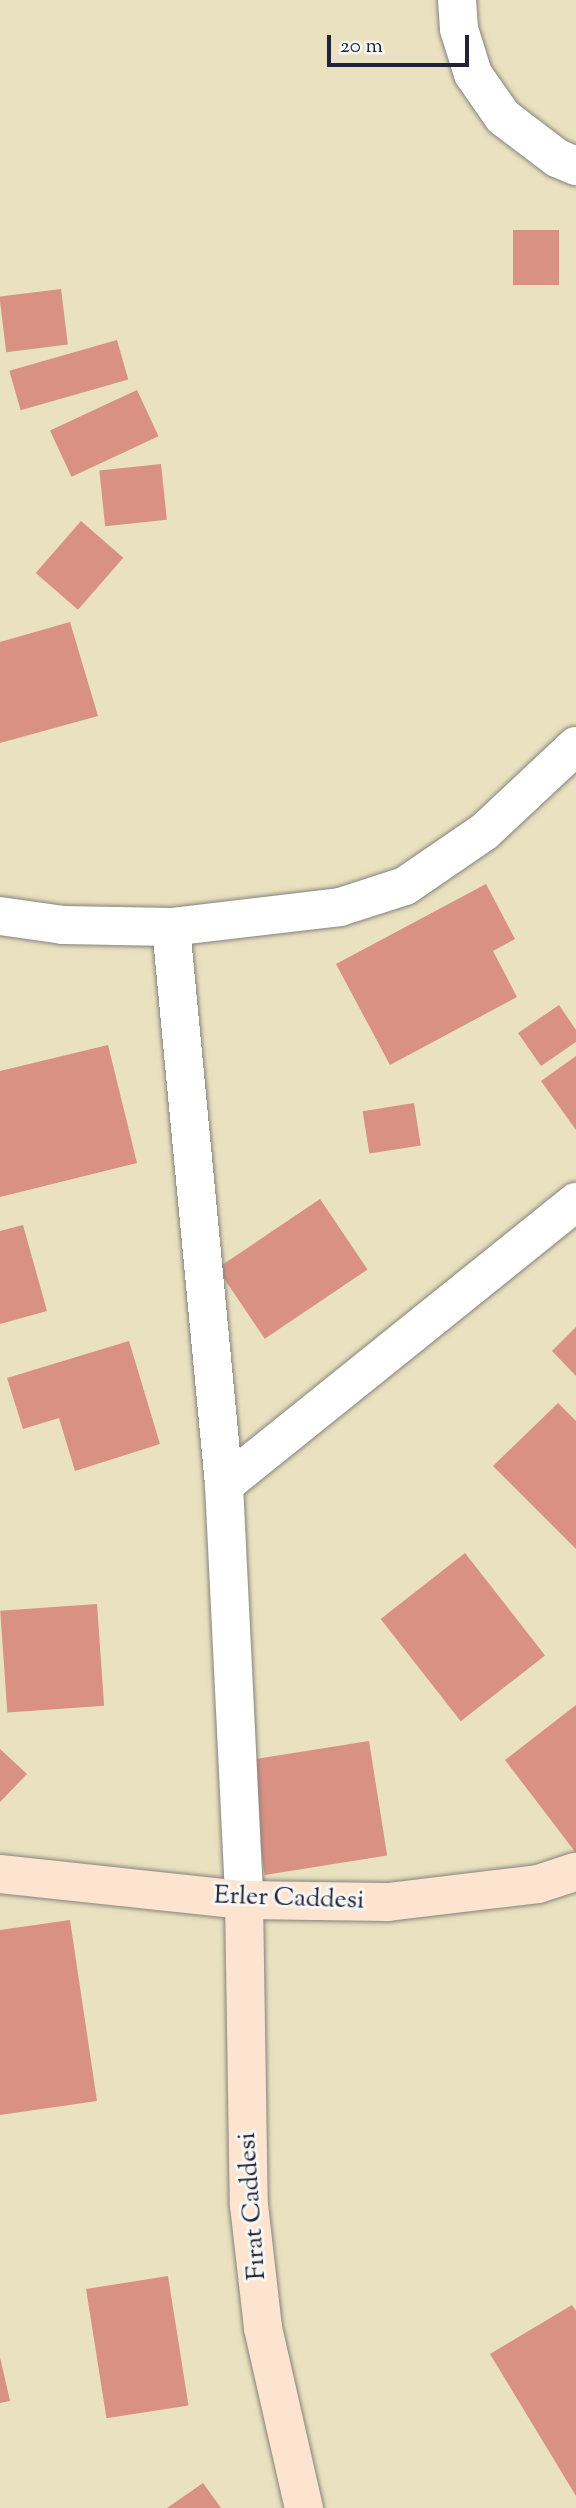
<!DOCTYPE html>
<html>
<head>
<meta charset="utf-8">
<style>
	body { margin:0 }
	#map { position:relative; width:576px; height:2508px; overflow:hidden; background:#e9e1bf; font-family:"Sorts Mill Goudy",serif }
	div>[style] { position:absolute }
	[style*='--x'] { left:calc(var(--x)*1px); top:calc(var(--y)*1px); width:calc(var(--w)*1px); rotate:calc(var(--a)*1deg) }
	.building>* { inset:0; background:#d99184; transform-origin:0 0 }
	.roads { filter:drop-shadow(0 0 2px #86827d) drop-shadow(0 0 2px #86827d) }
	.street>* { height:38px; margin:-19px; padding:0 19px; transform-origin:19px; border-radius:19px; background:#fff }
	.secondary>* { height:38px; margin:-19px; padding:0 19px; transform-origin:19px; border-radius:19px; background:#fde4d1 }
	span { translate:-50% -50%; white-space:nowrap; text-align:center; line-height:1.15; -webkit-text-stroke:6px #f6f6f2; paint-order:stroke }
	.street-label { font-size:26px; color:#22223b }
	.scale { position:absolute; left:327px; top:35px; width:142px; height:32px; box-sizing:border-box; border:4px solid #22223b; border-top:0; padding-left:9px; font-size:21px; line-height:24px; white-space:nowrap; color:#22223b; -webkit-text-stroke:5px #f6f6f2; paint-order:stroke }
</style>
</head>
<body>
<div id="map">
	<div class="building">
		<i style="left:513px;top:230px;width:46px;height:55px"></i>
		<i style="left:61px;top:289px;width:56px;height:62px;rotate:83deg"></i>
		<i style="left:117px;top:340px;width:41px;height:112px;rotate:74deg"></i>
		<i style="left:137px;top:390px;width:51px;height:96px;rotate:65deg"></i>
		<i style="left:161px;top:464px;width:56px;height:62px;rotate:84deg"></i>
		<i style="left:81px;top:521px;width:56px;height:69px;rotate:41deg"></i>
		<i style="clip-path:polygon(70px 622px,98px 716px,0 743px,0 642px)"></i>
		<i style="clip-path:polygon(486px 884px,515px 939px,493px 951px,517px 997px,390px 1065px,336px 964px)"></i>
		<i style="clip-path:polygon(559px 1005px,576px 1030px,576px 1042px,541px 1066px,518px 1033px)"></i>
		<i style="clip-path:polygon(108px 1045px,137px 1163px,0 1197px,0 1071px)"></i>
		<i style="clip-path:polygon(576px 1056px,576px 1130px,541px 1081px)"></i>
		<i style="left:414px;top:1103px;width:43px;height:52px;rotate:81deg"></i>
		<i style="left:320px;top:1199px;width:85px;height:124px;rotate:56deg"></i>
		<i style="clip-path:polygon(23px 1225px,47px 1311px,0 1324px,0 1231px)"></i>
		<i style="clip-path:polygon(576px 1327px,576px 1376px,552px 1351px)"></i>
		<i style="clip-path:polygon(129px 1341px,160px 1444px,75px 1471px,59px 1418px,23px 1429px,7px 1378px)"></i>
		<i style="clip-path:polygon(558px 1403px,576px 1421px,576px 1549px,493px 1466px)"></i>
		<i style="left:465px;top:1553px;width:130px;height:107px;rotate:52deg"></i>
		<i style="left:97px;top:1604px;width:102px;height:97px;rotate:86deg"></i>
		<i style="clip-path:polygon(576px 1705px,576px 1853px,505px 1760px)"></i>
		<i style="left:369px;top:1741px;width:116px;height:124px;rotate:81deg"></i>
		<i style="clip-path:polygon(0 1749px,27px 1774px,0 1802px)"></i>
		<i style="clip-path:polygon(70px 1920px,97px 2101px,0 2115px,0 1930px)"></i>
		<i style="left:168px;top:2276px;width:131px;height:83px;rotate:81deg"></i>
		<i style="clip-path:polygon(572px 2305px,576px 2311px,576px 2496px,490px 2354px)"></i>
		<i style="clip-path:polygon(0 2357px,10px 2401px,0 2403px)"></i>
		<i style="clip-path:polygon(203px 2483px,221px 2508px,167px 2508px)"></i>
	</div>
	<div class="roads">
		<div class="street">
			<i style="--x:457;--y:0;--w:29;--a:86"></i>
			<i style="--x:459;--y:29;--w:47;--a:72.7"></i>
			<i style="--x:473;--y:74;--w:52;--a:55.1"></i>
			<i style="--x:503;--y:117;--w:68;--a:37.2"></i>
			<i style="--x:557;--y:158;--w:21;--a:23"></i>
			<i style="--x:0;--y:916;--w:64;--a:8.1"></i>
			<i style="--x:63;--y:925;--w:108;--a:1.1"></i>
			<i style="--x:171;--y:927;--w:170;--a:-6.7"></i>
			<i style="--x:340;--y:907;--w:68;--a:-17.9"></i>
			<i style="--x:405;--y:886;--w:96;--a:-34.4"></i>
			<i style="--x:484;--y:832;--w:126;--a:-43.1"></i>
			<i style="--x:171;--y:927;--w:561;--a:84.57"></i>
			<i style="--x:224;--y:1485;--w:415;--a:87.2"></i>
			<i style="--x:224;--y:1485;--w:452;--a:-38.8"></i>
		</div>
		<div class="secondary">
			<i style="--x:0;--y:1874;--w:245;--a:6.1"></i>
			<i style="--x:244;--y:1900;--w:144;--a:0.8"></i>
			<i style="--x:388;--y:1902;--w:151;--a:-6.8"></i>
			<i style="--x:538;--y:1884;--w:40;--a:-18"></i>
			<i style="--x:244;--y:1900;--w:305;--a:89.1"></i>
			<i style="--x:249;--y:2205;--w:124;--a:83.5"></i>
			<i style="--x:263;--y:2328;--w:185;--a:77.2"></i>
		</div>
	</div>
	<div class="street-label">
		<span style="left:289px;top:1899px;rotate:2deg">Erler Caddesi</span>
		<span style="left:253px;top:2206px;rotate:-94deg">Fırat Caddesi</span>
	</div>
	<div class="scale">20 m</div>
</div>
</body>
</html>
